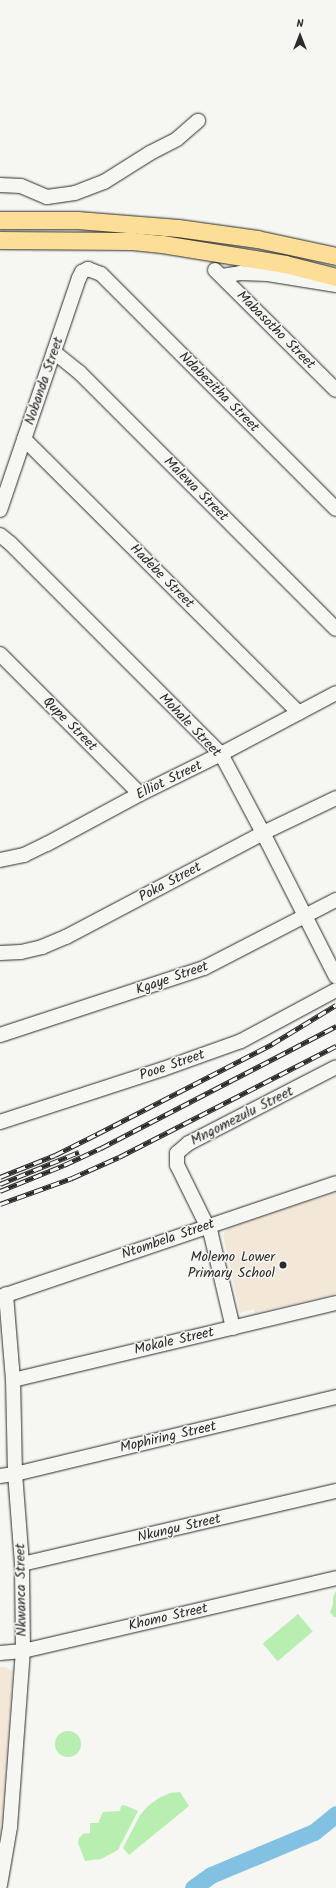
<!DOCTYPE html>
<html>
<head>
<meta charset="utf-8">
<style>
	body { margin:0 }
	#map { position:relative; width:336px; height:1888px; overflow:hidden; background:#f6f6f2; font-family:Kalam,sans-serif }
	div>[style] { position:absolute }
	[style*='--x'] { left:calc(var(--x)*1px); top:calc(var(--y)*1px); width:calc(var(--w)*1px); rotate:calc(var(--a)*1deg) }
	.built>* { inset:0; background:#f3e7d8 }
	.green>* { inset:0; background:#b8efb1; transform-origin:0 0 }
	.round { border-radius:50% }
	.river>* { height:17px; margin:-8.5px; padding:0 8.5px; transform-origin:8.5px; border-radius:8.5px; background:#83c1e3 }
	.roads { filter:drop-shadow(0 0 1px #2b2b2b) drop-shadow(0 0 1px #2b2b2b) }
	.minor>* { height:14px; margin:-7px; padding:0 7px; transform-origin:7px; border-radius:7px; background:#f6f6f2 }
	.major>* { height:17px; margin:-8.5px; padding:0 8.5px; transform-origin:8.5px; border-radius:8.5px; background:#fdde96 }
	.rail>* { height:4.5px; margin-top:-2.25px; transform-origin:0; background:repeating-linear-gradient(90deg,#f6f6f2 0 9px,#2b2b2b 0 18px); box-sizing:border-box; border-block:1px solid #2b2b2b }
	.dots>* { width:11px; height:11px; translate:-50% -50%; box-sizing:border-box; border:2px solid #f6f6f2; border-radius:50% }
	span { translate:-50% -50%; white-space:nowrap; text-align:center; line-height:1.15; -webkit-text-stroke:3px #f6f6f2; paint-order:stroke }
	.street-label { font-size:14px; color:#2b2b2b }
	.poi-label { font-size:14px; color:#2b2b2b }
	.right { translate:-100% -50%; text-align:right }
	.north { position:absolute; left:280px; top:16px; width:40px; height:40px; -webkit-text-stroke:3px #f6f6f2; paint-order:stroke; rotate:0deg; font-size:11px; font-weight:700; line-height:16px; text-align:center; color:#2b2b2b }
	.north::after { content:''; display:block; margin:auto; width:14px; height:18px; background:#2b2b2b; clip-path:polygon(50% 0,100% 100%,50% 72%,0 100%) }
</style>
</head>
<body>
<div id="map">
	<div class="built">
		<i style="clip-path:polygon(336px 1192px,336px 1294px,255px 1313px,254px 1309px,240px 1313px,223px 1235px,228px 1228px)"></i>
		<i style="clip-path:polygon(0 1667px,6px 1667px,13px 1672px,0 1845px)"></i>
	</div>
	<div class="green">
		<i style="clip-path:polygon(336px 1591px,336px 1617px,334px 1617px,330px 1612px,333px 1605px,333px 1597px)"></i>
		<i style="left:298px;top:1614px;width:23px;height:46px;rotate:50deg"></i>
		<i class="round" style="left:55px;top:1731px;width:26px;height:26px"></i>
		<i style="clip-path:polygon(180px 1792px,189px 1806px,129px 1855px,123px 1848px,140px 1815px,148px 1806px,159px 1798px,170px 1793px)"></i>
		<i style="clip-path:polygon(124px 1805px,138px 1811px,118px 1850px,101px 1859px,85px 1861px,78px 1843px,79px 1838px,83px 1834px,90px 1833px,90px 1823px,98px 1823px,103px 1812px,120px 1811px,121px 1806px)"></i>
	</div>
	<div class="river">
		<i style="--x:193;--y:1888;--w:22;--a:-36"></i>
		<i style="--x:211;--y:1875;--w:112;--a:-22.7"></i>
		<i style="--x:314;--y:1832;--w:28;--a:-39"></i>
	</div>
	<div class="roads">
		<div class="minor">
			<i style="--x:0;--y:185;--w:21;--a:3"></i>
			<i style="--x:21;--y:186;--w:28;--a:23"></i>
			<i style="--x:47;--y:197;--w:28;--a:-8"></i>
			<i style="--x:75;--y:193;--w:31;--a:-21"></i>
			<i style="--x:104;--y:182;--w:54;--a:-32.2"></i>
			<i style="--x:150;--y:153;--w:30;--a:-27"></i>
			<i style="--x:177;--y:139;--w:28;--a:-41"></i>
			<i style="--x:215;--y:270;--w:170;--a:44.8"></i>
			<i style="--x:222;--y:276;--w:18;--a:-9"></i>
			<i style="--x:240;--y:273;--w:28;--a:2"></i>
			<i style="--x:268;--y:274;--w:69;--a:9.2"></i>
			<i style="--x:54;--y:352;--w:32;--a:39"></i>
			<i style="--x:79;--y:372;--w:363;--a:45"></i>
			<i style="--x:24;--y:439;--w:388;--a:44.9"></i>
			<i style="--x:0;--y:510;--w:245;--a:-71.2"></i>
			<i style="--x:79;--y:278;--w:7;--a:-63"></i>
			<i style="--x:82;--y:272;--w:7;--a:-27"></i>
			<i style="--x:88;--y:269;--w:14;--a:21"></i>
			<i style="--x:101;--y:274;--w:332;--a:45"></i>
			<i style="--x:0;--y:535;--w:13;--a:39"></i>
			<i style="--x:10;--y:543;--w:298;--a:45"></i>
			<i style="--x:221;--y:754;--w:89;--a:62"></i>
			<i style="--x:263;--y:833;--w:161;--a:63.1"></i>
			<i style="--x:0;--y:654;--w:198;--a:45"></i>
			<i style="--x:0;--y:860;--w:25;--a:-12"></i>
			<i style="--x:24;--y:855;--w:25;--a:-26"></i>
			<i style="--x:47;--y:844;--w:106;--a:-28.3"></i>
			<i style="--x:140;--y:794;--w:90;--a:-26.3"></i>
			<i style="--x:221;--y:754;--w:130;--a:-27.9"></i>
			<i style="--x:0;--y:953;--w:21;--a:-3"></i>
			<i style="--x:21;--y:952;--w:22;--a:-13"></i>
			<i style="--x:42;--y:947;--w:26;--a:-23"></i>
			<i style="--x:66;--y:937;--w:223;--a:-27.8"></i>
			<i style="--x:263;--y:833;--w:81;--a:-25.6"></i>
			<i style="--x:0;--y:1035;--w:215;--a:-18.2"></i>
			<i style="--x:204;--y:968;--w:148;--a:-27.3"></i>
			<i style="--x:0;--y:1122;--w:171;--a:-18"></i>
			<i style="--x:163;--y:1069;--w:83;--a:-19.7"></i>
			<i style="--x:241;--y:1041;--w:108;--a:-28.2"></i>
			<i style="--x:0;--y:1297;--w:355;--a:-18.7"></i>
			<i style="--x:233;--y:1328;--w:97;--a:-103.2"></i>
			<i style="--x:211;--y:1234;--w:77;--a:-116.2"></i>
			<i style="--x:177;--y:1165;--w:12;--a:-90"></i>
			<i style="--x:177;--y:1153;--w:16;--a:-40"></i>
			<i style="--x:189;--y:1143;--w:165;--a:-27.3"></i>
			<i style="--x:13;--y:1380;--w:332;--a:-13.4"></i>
			<i style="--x:0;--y:1476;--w:15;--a:-8"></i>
			<i style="--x:15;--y:1474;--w:330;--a:-13.5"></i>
			<i style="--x:22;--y:1564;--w:322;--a:-13.1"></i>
			<i style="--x:0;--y:1653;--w:23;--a:-5"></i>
			<i style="--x:23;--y:1651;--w:321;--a:-13.1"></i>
			<i style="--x:0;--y:1885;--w:59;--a:-80.2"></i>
			<i style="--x:10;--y:1827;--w:176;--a:-85.8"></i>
			<i style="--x:23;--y:1651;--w:87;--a:-90.7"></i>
			<i style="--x:22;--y:1564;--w:90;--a:-94.4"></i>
			<i style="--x:15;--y:1474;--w:94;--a:-91.2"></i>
			<i style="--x:13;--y:1380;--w:86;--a:-94.7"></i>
		</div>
		<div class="major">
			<i style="--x:0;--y:220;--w:77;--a:0"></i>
			<i style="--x:77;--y:220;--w:101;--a:4.5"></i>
			<i style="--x:178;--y:228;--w:80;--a:7.9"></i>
			<i style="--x:257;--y:239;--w:81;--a:12.1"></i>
			<i style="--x:0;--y:240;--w:132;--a:0.4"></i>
			<i style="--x:132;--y:241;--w:30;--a:6"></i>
			<i style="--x:162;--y:244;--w:125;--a:9.2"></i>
			<i style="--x:285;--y:264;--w:53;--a:14.3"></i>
		</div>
	</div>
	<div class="rail">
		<i style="--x:0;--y:1177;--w:59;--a:-21.8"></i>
		<i style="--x:55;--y:1155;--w:47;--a:-26.6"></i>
		<i style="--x:97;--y:1134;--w:197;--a:-27.2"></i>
		<i style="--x:272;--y:1044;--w:75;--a:-31.4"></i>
		<i style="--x:0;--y:1184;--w:85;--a:-22.1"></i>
		<i style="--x:0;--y:1191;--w:69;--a:-22.1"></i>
		<i style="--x:64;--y:1165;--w:41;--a:-24.7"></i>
		<i style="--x:101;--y:1148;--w:265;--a:-27.4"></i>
		<i style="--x:0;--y:1204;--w:77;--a:-19.9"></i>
		<i style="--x:72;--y:1178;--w:51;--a:-24.1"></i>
		<i style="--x:119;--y:1157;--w:244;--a:-27.1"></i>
	</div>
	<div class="dots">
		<i style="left:283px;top:1265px;background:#2b2b2b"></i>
	</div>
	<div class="street-label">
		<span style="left:276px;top:330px;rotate:45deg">Mabasotho Street</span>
		<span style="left:44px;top:381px;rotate:-71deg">Nobanda Street</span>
		<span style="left:219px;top:392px;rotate:45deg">Ndabezitha Street</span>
		<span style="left:196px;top:489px;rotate:45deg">Malewa Street</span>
		<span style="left:162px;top:576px;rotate:45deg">Hadebe Street</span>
		<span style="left:70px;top:724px;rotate:45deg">Qupe Street</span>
		<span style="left:190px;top:725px;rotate:46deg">Mohale Street</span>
		<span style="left:169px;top:780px;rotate:-26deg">Elliot Street</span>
		<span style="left:170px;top:882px;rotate:-28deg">Poka Street</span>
		<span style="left:172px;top:978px;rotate:-19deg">Kgaye Street</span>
		<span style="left:172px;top:1065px;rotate:-19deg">Pooe Street</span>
		<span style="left:242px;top:1116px;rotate:-27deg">Mngomezulu Street</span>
		<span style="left:168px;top:1239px;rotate:-19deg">Ntombela Street</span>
		<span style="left:174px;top:1341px;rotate:-13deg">Mokale Street</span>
		<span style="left:168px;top:1437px;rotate:-13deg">Mophiring Street</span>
		<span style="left:179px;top:1528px;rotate:-13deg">Nkungu Street</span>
		<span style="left:21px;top:1590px;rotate:-91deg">Nkwanca Street</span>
		<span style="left:168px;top:1617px;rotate:-13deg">Khomo Street</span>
	</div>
	<div class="poi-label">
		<span class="right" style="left:275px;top:1265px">Molemo Lower<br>Primary School</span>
	</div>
	<div class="north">N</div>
</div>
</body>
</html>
